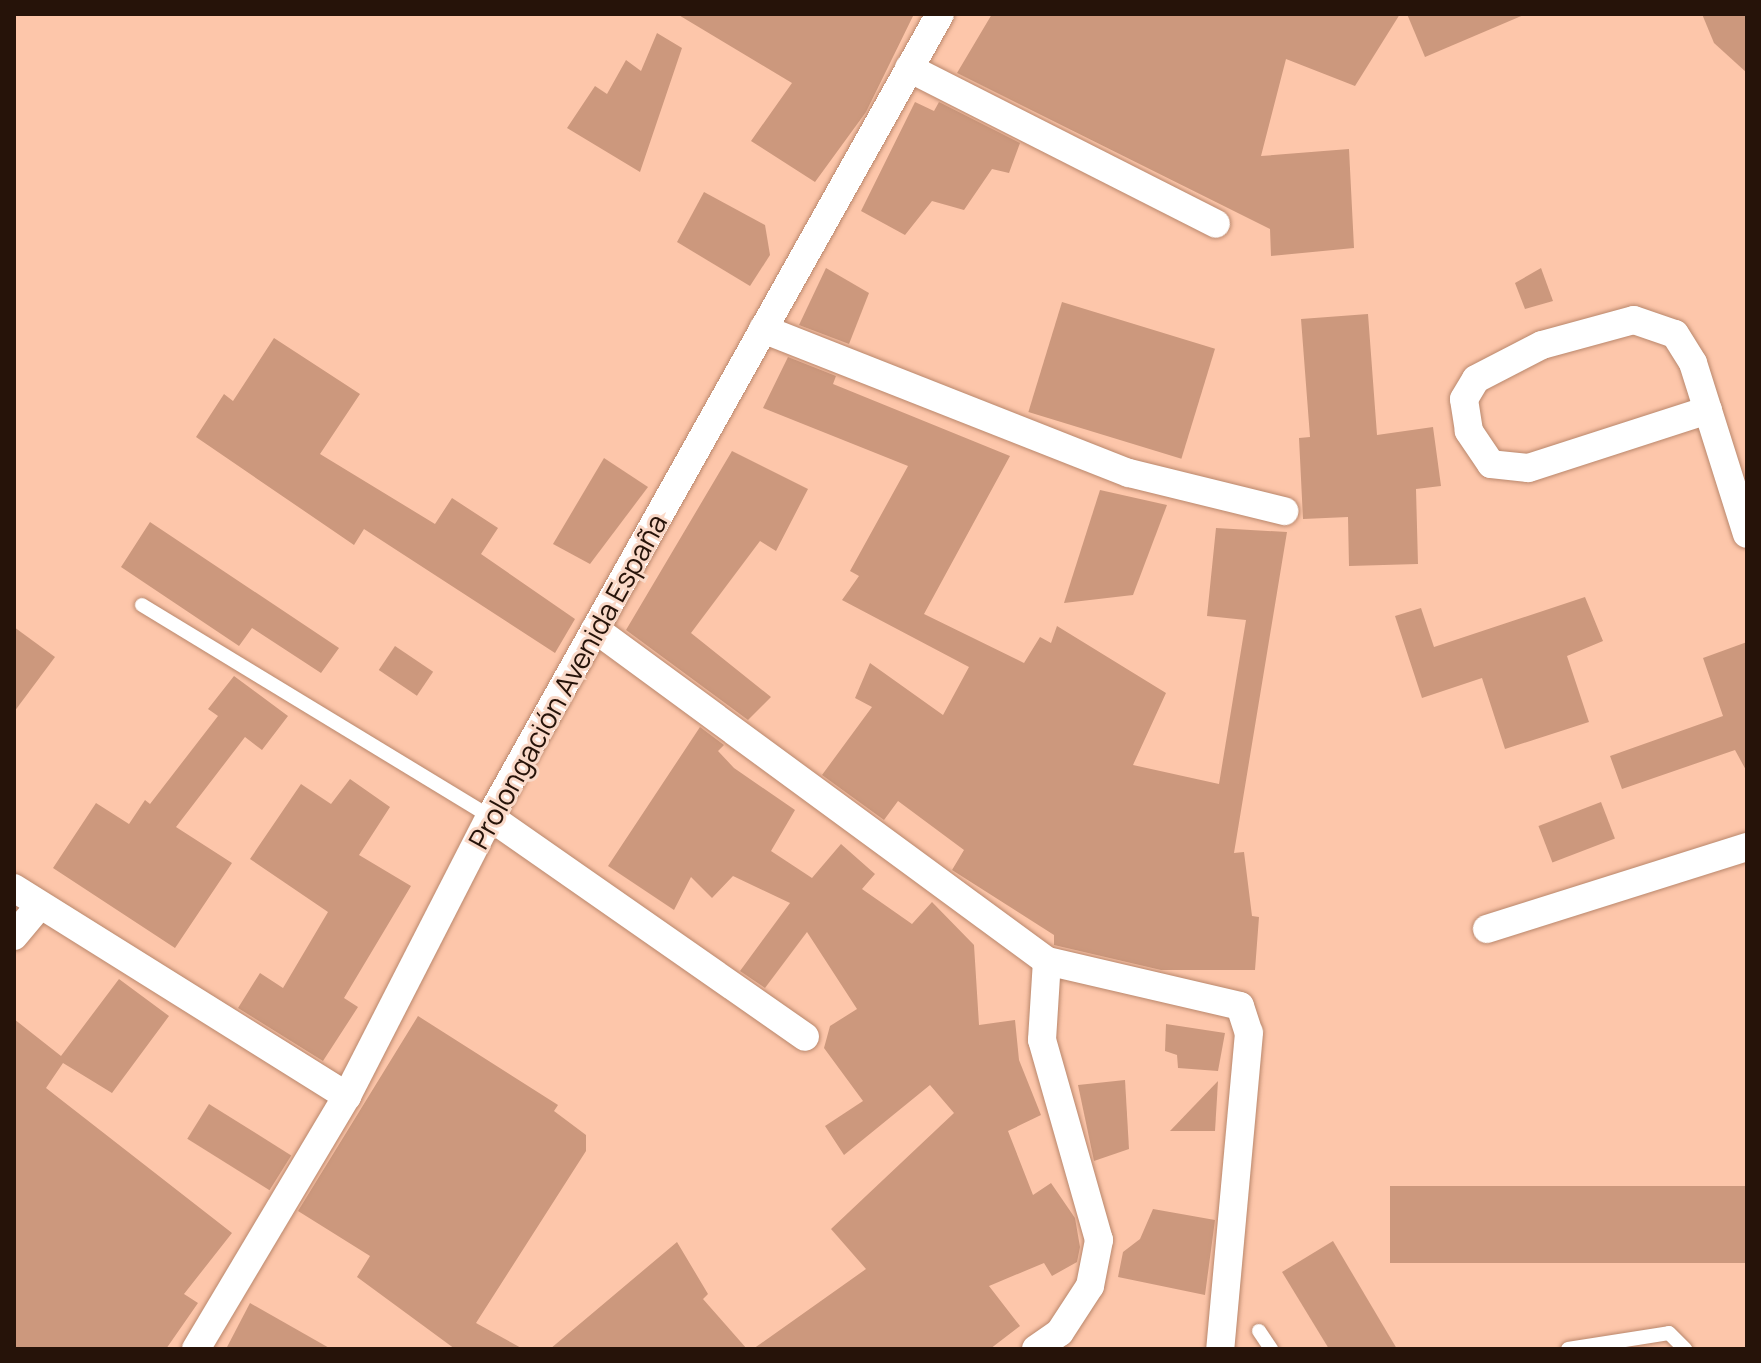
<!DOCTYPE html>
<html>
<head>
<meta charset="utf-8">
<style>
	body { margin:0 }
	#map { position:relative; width:1761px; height:1363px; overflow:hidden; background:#fdc6aa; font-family:Manrope,sans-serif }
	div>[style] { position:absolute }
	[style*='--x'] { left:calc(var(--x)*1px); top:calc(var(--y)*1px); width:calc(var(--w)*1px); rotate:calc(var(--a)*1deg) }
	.building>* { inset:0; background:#cc987d; transform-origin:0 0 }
	.roads { filter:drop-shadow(0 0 2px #b9876c) drop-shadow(0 0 2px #b9876c) }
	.lane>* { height:14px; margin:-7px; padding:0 7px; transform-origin:7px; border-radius:7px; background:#fff }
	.street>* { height:28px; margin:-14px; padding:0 14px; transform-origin:14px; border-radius:14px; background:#fff }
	span { translate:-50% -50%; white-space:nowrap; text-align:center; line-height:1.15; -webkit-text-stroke:6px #fad9c8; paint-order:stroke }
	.street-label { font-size:28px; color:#261309 }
	.frame { position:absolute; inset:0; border:16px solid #261309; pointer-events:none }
</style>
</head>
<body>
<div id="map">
	<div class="building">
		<i style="clip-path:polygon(677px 14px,914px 14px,866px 112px,815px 182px,751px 141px,792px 83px)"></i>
		<i style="clip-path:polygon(992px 14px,1400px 14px,1355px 86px,1286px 59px,1261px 156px,1349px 149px,1354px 248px,1271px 256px,1270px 229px,957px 73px)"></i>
		<i style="clip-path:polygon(1407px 14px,1526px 14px,1425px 57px)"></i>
		<i style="clip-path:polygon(1702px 14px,1747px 14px,1747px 73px,1714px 43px)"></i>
		<i style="clip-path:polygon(657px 33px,682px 48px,640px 172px,567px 128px,595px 86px,607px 94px,626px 60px,641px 71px)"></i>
		<i style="clip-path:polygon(915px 102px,934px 111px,939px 102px,1020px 143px,1009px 173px,992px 169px,964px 210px,932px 201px,905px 235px,861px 211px)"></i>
		<i style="clip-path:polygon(704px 192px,765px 225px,770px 255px,750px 286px,677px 242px)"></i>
		<i style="clip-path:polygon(826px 268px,869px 293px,849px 344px,799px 325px)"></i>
		<i style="clip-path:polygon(1541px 268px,1553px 301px,1525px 309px,1515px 283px)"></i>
		<i style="left:1062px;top:302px;width:160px;height:115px;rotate:17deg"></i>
		<i style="clip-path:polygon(1368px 314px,1377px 435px,1433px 427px,1441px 486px,1416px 489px,1418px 564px,1349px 566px,1348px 517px,1303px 519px,1299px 438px,1310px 437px,1301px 319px)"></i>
		<i style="clip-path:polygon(274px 338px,360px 394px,320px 454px,435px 524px,452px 498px,498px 528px,481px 554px,575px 619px,555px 653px,364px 529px,354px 545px,196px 437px,224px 394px,233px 401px)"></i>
		<i style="clip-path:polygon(788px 357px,836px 376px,833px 384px,1010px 456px,924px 614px,1024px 663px,1040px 637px,1051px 643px,1057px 626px,1166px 693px,1133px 765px,1219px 784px,1246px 620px,1207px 616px,1216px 528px,1287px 532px,1234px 853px,1244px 852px,1252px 916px,1259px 917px,1255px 970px,1161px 970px,1054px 945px,1054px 935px,952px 870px,964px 850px,898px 801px,884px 820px,822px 775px,872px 707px,855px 698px,870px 663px,943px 715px,969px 667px,842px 600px,859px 576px,850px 571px,908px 466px,763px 408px)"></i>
		<i style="clip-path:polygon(732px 451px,808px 489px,776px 551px,760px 541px,691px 633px,771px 697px,748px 720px,626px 630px)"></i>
		<i style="clip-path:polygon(604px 458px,648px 487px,590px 564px,553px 544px)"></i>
		<i style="clip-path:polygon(1100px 490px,1167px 505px,1133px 595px,1064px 603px)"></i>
		<i style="clip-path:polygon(150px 522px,339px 648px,321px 673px,252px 628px,239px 646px,121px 567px)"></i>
		<i style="clip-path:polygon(1585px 597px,1603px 641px,1567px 656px,1589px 722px,1505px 749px,1482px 678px,1422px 698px,1395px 616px,1421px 608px,1434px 647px)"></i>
		<i style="clip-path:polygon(14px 627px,55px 657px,14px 712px)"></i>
		<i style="clip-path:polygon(1747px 642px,1747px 772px,1735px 750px,1622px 789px,1610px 756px,1723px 716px,1703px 658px)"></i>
		<i style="left:395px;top:646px;width:46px;height:29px;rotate:34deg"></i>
		<i style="clip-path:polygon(234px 676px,288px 716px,262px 750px,245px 737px,176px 827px,232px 863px,175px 948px,53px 868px,96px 803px,129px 824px,145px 800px,150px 804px,218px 716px,208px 709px)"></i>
		<i style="clip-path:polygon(700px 727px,724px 745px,718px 751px,734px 768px,795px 810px,771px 851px,812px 878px,841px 844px,875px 874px,862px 889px,912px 924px,932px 902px,974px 945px,979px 1025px,1015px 1020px,1019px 1060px,1041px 1115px,1008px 1131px,1033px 1195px,1051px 1183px,1075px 1218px,1080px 1247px,1077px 1262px,1052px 1276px,1044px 1263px,989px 1286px,1020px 1326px,990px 1349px,753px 1349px,866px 1269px,831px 1229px,954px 1113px,930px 1085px,844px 1155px,825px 1126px,863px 1101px,824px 1048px,830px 1026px,857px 1009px,807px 932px,765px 988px,740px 971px,790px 903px,733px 876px,712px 898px,691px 877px,674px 910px,608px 866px)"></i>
		<i style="clip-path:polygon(350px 779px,390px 807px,359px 855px,411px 886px,344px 998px,358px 1007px,323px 1061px,238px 1008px,260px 973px,283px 988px,328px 912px,250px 859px,301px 784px,331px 804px)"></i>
		<i style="left:1601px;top:802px;width:39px;height:67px;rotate:69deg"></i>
		<i style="clip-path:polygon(119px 979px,169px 1016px,112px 1093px,63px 1063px,46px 1088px,232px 1233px,184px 1294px,198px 1303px,166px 1349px,14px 1349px,14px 1019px,61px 1056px)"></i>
		<i style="clip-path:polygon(418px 1016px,558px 1105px,554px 1111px,586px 1135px,586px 1151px,476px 1323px,523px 1349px,455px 1349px,357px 1277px,370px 1256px,298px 1211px)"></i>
		<i style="clip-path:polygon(1166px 1024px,1225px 1033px,1218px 1071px,1178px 1068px,1177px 1055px,1165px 1051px)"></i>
		<i style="clip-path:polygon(1125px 1080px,1129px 1149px,1094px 1161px,1078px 1085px)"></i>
		<i style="clip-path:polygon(1218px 1081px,1215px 1131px,1170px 1131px)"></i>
		<i style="left:209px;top:1104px;width:97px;height:41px;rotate:32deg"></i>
		<i style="left:1747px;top:1186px;width:77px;height:357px;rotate:90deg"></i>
		<i style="clip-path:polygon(1153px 1209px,1215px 1220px,1205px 1295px,1118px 1277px,1123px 1252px,1140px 1239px)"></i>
		<i style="clip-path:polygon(1333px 1241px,1397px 1349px,1329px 1349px,1282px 1272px)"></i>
		<i style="clip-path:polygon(677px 1242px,708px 1294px,703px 1299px,747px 1349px,550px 1349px)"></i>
		<i style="clip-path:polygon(250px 1303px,331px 1349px,226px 1349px)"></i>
	</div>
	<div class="roads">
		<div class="lane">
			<i style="--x:142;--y:605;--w:407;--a:31.3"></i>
			<i style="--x:1259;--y:1331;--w:22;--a:56"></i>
			<i style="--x:1568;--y:1349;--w:102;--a:-9"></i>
			<i style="--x:1669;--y:1333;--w:23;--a:45"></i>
		</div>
		<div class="street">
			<i style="--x:909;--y:68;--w:344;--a:26.9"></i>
			<i style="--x:763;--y:329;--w:393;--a:21.5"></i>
			<i style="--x:1129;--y:473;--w:160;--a:13.8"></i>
			<i style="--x:1708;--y:410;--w:189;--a:162.1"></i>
			<i style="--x:1528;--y:468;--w:37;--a:-174"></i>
			<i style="--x:1491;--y:464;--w:40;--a:-124"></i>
			<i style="--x:1469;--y:431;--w:32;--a:-99"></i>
			<i style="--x:1464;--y:399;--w:23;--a:-59"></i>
			<i style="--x:1476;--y:379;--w:74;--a:-27.3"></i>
			<i style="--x:1542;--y:345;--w:95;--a:-15.2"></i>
			<i style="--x:1634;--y:320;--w:43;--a:18.9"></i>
			<i style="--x:1675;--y:334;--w:34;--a:58"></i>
			<i style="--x:1693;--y:363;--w:179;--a:72.5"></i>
			<i style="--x:595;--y:629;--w:561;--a:36.3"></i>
			<i style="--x:1047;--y:961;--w:198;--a:13.1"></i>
			<i style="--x:1240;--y:1006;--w:28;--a:72"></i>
			<i style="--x:1249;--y:1033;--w:317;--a:95.2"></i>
			<i style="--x:490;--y:817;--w:384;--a:34.9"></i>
			<i style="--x:14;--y:888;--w:393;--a:32"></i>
			<i style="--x:1487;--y:929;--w:273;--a:-17.5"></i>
			<i style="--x:14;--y:936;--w:40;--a:-50"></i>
			<i style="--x:196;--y:1349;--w:295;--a:-59.2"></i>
			<i style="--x:347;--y:1096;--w:314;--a:-62.9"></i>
			<i style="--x:490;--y:817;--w:920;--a:-60.73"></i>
			<i style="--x:1036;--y:1349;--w:29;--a:-35"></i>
			<i style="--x:1060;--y:1332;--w:55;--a:-56.9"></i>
			<i style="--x:1090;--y:1286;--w:47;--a:-78.9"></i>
			<i style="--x:1099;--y:1240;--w:208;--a:-105.9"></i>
			<i style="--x:1042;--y:1040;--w:79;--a:-86.4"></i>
		</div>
	</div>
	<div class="street-label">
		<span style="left:567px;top:681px;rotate:-61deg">Prolongación Avenida España</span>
	</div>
	<div class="frame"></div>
</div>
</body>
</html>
